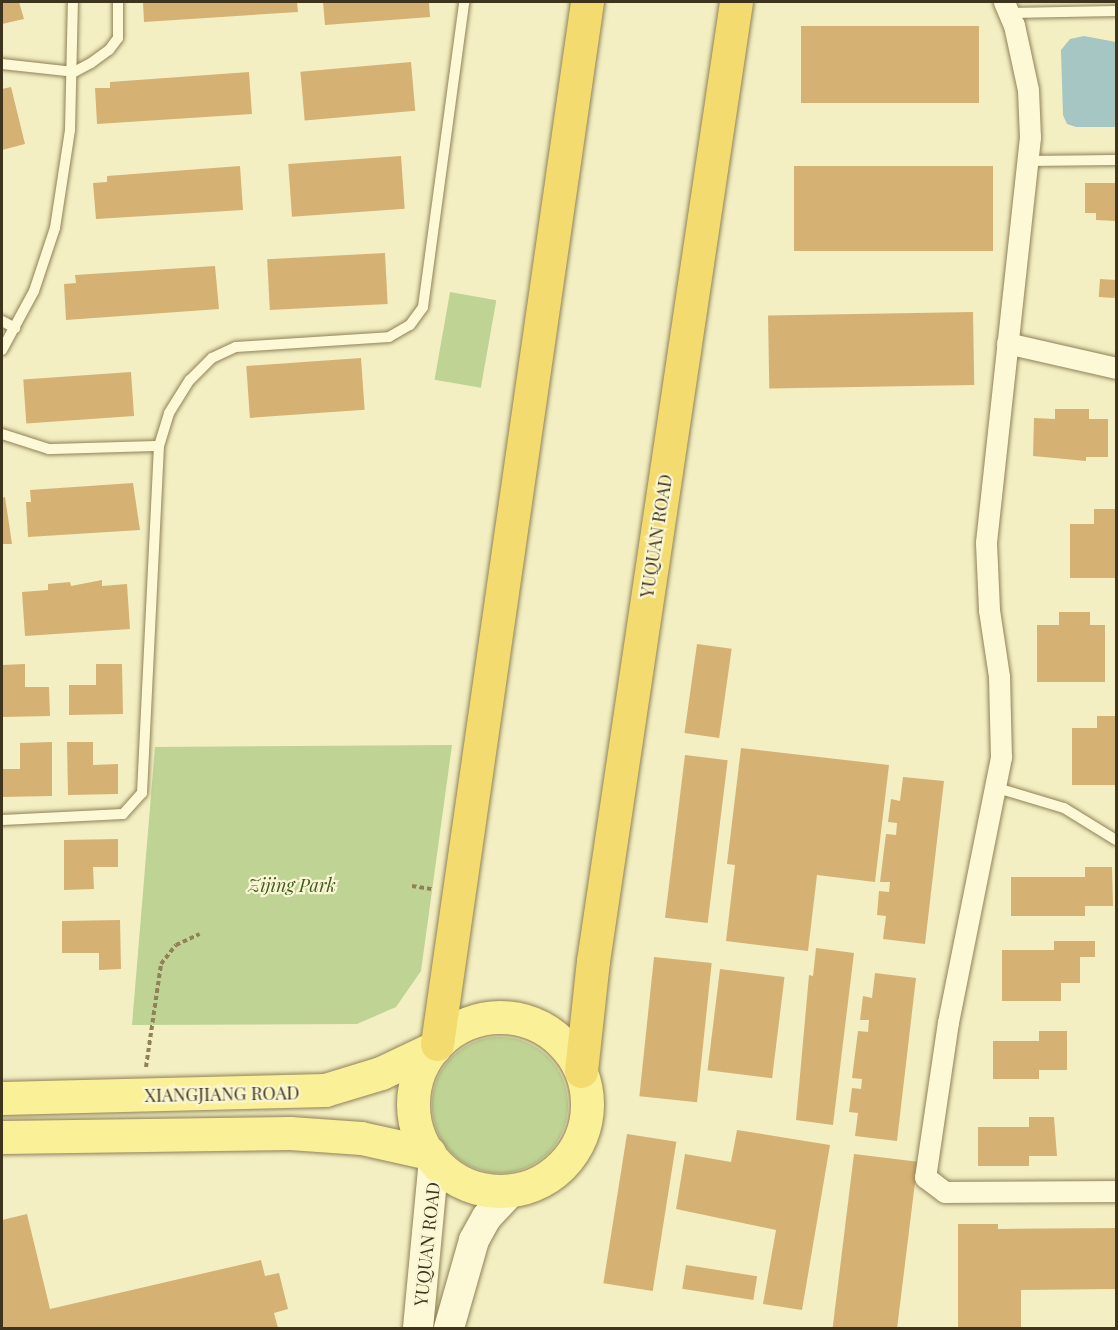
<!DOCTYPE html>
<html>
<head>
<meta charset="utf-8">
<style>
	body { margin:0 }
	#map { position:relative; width:1118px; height:1330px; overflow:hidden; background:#f3efc3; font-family:"Playfair Display",serif }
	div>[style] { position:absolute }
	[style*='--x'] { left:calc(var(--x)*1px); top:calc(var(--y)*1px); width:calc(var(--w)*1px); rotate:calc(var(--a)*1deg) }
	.green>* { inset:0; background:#bfd395; transform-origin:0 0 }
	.round { border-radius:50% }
	.water>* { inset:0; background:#a5c6c3 }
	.building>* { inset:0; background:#d6b174; transform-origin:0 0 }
	.path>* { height:4px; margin-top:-2px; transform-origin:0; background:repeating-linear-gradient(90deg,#908157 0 4.5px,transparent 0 7.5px) }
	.roads { filter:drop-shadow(0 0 2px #908157) drop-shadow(0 0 2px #908157) }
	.service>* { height:10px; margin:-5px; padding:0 5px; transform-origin:5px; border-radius:5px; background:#fdf9d7 }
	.minor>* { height:21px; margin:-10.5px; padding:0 10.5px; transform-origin:10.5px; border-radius:10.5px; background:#fdf9d7 }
	.secondary>* { height:30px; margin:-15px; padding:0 15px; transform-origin:15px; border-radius:15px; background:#fdf9d7 }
	.primary>* { height:33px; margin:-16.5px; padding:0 16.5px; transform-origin:16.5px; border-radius:16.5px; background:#faf097 }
	.primary>.ring { margin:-16.5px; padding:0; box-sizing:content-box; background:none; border:33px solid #faf097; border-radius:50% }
	.trunk>* { height:33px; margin:-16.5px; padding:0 16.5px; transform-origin:16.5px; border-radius:16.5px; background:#f3db70 }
	span { translate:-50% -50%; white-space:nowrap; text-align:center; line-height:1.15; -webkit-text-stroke:4.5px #faf6d3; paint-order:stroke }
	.street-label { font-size:18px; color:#3e341d }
	.park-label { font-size:18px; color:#415d21; font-style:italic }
	.frame { position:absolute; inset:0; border:3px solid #3e341d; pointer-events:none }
</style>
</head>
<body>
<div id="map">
	<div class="green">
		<i style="left:450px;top:292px;width:47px;height:89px;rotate:10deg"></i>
		<i style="clip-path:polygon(452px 745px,421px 971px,396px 1007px,357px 1024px,132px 1025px,155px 747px)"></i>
		<i class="round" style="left:432px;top:1037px;width:136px;height:136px"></i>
	</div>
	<div class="water">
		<i style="clip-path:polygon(1084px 36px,1116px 42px,1116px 127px,1076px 127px,1067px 124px,1063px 115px,1061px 50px,1070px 39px)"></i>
	</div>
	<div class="building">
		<i style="clip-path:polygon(2px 2px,19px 2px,24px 19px,2px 24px)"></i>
		<i style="clip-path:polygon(143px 2px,297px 2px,298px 12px,144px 22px)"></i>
		<i style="clip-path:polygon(323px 2px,429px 2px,430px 17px,325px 25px)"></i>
		<i style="left:979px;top:26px;width:77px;height:178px;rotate:90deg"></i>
		<i style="left:411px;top:62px;width:49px;height:111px;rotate:85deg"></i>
		<i style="clip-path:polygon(249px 72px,252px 114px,97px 124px,95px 88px,110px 88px,110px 82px)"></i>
		<i style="clip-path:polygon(11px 87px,25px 144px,2px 150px,2px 89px)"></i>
		<i style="left:401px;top:156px;width:53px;height:113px;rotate:86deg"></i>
		<i style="clip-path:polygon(240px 166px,243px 210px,96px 219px,93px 183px,107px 182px,107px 176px)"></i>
		<i style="left:993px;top:166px;width:85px;height:199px;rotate:90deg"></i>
		<i style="clip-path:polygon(1085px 183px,1116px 183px,1116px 221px,1096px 220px,1096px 213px,1085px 213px)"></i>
		<i style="left:385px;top:253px;width:51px;height:118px;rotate:87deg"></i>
		<i style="clip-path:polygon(215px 266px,219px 309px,66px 320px,64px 284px,76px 283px,75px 275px)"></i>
		<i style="left:1100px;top:279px;width:16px;height:18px;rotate:4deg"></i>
		<i style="left:973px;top:312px;width:73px;height:205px;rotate:89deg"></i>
		<i style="left:361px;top:358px;width:52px;height:115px;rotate:86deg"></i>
		<i style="left:131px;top:372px;width:44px;height:108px;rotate:86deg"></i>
		<i style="clip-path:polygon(1055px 409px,1089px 409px,1089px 419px,1108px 419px,1108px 457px,1086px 457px,1086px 461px,1033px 456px,1034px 418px,1055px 419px)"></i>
		<i style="clip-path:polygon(133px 483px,140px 530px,28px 537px,26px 502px,31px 502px,30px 490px)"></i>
		<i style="clip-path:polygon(5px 497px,12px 544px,2px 544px,2px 498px)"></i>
		<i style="clip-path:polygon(1094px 509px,1116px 509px,1116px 578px,1070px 578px,1070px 524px,1094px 524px)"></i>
		<i style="clip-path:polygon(102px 580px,102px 586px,127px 584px,130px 629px,25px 636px,22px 592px,48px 590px,48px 584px,70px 582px,71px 586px)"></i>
		<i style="clip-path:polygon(1059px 612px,1090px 612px,1090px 625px,1105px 625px,1105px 682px,1037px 682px,1037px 625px,1059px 625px)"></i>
		<i style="left:697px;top:644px;width:35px;height:90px;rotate:8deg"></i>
		<i style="clip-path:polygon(25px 664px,25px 687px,49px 687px,50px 716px,2px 717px,2px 665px)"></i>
		<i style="clip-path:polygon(96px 664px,122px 664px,123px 714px,69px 715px,69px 685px,96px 685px)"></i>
		<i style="clip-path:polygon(1097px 716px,1116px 716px,1116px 785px,1072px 785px,1072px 728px,1097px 728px)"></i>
		<i style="clip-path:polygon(52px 742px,52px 796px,2px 797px,2px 769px,20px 769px,20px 743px)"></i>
		<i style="clip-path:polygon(67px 742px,93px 742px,93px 765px,118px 764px,118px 794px,68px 795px)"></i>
		<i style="clip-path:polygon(741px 748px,889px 765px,875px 882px,817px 875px,808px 951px,726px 941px,735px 865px,727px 864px)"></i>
		<i style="left:685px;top:755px;width:43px;height:164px;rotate:7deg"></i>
		<i style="clip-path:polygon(903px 777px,944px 781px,925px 944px,883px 939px,886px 916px,877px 915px,879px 891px,889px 892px,890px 882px,880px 882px,886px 834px,896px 835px,897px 823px,888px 822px,891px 799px,900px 801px)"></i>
		<i style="clip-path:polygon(118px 839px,118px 867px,93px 867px,94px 889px,64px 890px,64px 840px)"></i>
		<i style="clip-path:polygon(1085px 867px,1112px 867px,1113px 906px,1085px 906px,1085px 916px,1011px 916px,1011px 877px,1085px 877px)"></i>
		<i style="clip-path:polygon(120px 920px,121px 969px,99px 970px,99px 953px,62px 953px,62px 921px)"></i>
		<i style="clip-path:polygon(1054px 941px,1095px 941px,1095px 957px,1080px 957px,1080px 983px,1061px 983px,1061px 1001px,1002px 1001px,1002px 950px,1054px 950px)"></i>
		<i style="clip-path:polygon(816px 948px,854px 953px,833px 1125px,796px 1120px,809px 975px,813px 976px)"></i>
		<i style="left:654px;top:957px;width:58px;height:140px;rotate:6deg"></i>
		<i style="left:720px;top:969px;width:65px;height:102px;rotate:7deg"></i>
		<i style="clip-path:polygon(875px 973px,916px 978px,897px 1141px,855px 1136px,858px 1113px,849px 1112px,852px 1088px,861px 1089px,862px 1079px,852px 1078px,858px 1031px,868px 1032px,869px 1020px,860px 1020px,863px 996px,872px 998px)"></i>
		<i style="clip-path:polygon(1039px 1031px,1067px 1031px,1067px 1070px,1039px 1070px,1039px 1079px,993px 1079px,993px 1041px,1039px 1041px)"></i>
		<i style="clip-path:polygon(1029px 1117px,1054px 1117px,1057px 1156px,1029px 1156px,1029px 1166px,978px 1166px,978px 1127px,1029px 1127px)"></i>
		<i style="clip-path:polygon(737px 1130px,830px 1145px,802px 1310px,763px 1304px,776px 1230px,676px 1209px,685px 1154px,731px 1162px)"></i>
		<i style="left:627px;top:1134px;width:50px;height:151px;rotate:9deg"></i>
		<i style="left:854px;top:1154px;width:64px;height:175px;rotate:7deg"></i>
		<i style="clip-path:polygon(27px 1214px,50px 1309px,261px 1260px,265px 1276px,279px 1273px,288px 1309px,274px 1313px,278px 1328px,2px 1328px,2px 1220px)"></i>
		<i style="clip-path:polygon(958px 1224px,998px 1224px,998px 1229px,1116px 1228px,1116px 1289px,1021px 1290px,1021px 1328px,958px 1328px)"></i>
		<i style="left:686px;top:1265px;width:72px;height:24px;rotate:9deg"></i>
	</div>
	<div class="path">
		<i style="--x:412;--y:886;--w:20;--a:9"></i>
		<i style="--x:146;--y:1067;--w:104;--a:-81.7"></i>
		<i style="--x:161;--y:964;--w:24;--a:-52"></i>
		<i style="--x:176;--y:945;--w:26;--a:-25"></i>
	</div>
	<div class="roads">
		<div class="service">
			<i style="--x:1010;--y:13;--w:106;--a:-1.1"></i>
			<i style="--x:2;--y:64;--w:72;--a:6.3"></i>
			<i style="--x:74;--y:72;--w:19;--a:-28"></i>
			<i style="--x:91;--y:63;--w:22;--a:-36"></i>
			<i style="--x:109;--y:50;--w:15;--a:-53"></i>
			<i style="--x:118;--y:38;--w:36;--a:-90"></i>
			<i style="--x:1027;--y:161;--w:89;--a:-0.6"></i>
			<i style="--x:2;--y:321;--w:15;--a:28"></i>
			<i style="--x:2;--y:350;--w:67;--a:-61.5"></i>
			<i style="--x:34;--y:291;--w:66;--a:-71.6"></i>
			<i style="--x:55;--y:228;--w:99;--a:-81.3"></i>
			<i style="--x:70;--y:130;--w:128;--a:-88.7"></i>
			<i style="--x:2;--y:434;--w:49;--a:17.7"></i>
			<i style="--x:49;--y:449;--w:110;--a:-1.6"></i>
			<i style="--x:994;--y:787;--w:73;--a:16.7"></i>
			<i style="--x:1064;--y:808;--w:61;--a:31.6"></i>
			<i style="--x:2;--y:820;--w:121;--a:-2.8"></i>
			<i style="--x:123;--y:814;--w:28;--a:-48"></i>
			<i style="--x:142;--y:793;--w:347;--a:-87.2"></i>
			<i style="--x:159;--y:446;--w:34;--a:-73"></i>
			<i style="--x:169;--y:413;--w:39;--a:-58"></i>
			<i style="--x:190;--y:380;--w:31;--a:-45"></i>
			<i style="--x:212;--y:358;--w:26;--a:-25"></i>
			<i style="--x:236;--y:347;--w:153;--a:-3.7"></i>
			<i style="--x:389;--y:337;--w:24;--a:-30"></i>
			<i style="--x:410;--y:325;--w:22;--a:-54"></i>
			<i style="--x:423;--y:307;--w:308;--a:-82.3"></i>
		</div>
		<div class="minor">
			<i style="--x:1004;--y:2;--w:25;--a:67"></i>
			<i style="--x:1014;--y:25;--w:66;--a:77.8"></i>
			<i style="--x:1028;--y:90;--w:47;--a:87.6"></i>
			<i style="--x:1030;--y:137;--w:408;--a:96.2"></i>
			<i style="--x:986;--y:543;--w:67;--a:87.4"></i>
			<i style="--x:989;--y:610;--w:67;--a:81.4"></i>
			<i style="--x:999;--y:676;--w:81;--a:88.6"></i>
			<i style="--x:1001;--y:757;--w:270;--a:101.3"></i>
			<i style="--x:948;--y:1022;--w:157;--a:98.4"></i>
			<i style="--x:925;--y:1177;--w:25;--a:37"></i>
			<i style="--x:945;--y:1192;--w:171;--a:-0.3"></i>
			<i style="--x:1007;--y:343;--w:112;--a:12.9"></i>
		</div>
		<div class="secondary">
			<i style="--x:418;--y:1328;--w:170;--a:-84.6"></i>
			<i style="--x:449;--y:1328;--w:91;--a:-74.1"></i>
			<i style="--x:474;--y:1240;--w:26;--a:-61"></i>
			<i style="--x:487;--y:1217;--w:37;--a:-47"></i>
		</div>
		<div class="primary">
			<i class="ring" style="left:413px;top:1017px;width:141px;height:141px"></i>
			<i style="--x:2;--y:1098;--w:323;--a:-1.4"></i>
			<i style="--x:325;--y:1090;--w:59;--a:-16.9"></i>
			<i style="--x:381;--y:1073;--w:59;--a:-25.3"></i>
			<i style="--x:2;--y:1137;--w:288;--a:-0.8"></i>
			<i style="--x:290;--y:1133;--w:71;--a:4"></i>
			<i style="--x:361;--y:1138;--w:70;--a:12.4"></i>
		</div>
		<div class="trunk">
			<i style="--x:437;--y:1044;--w:1053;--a:-81.81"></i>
			<i style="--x:581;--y:1071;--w:111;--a:-83.8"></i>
			<i style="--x:593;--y:961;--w:970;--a:-81.52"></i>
		</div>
	</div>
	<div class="street-label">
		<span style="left:656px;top:536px;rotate:-81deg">YUQUAN ROAD</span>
		<span style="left:222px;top:1094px;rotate:-1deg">XIANGJIANG ROAD</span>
		<span style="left:427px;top:1244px;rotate:-84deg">YUQUAN ROAD</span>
	</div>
	<div class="park-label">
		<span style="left:292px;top:885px">Zijing Park</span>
	</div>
	<div class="frame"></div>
</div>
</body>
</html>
